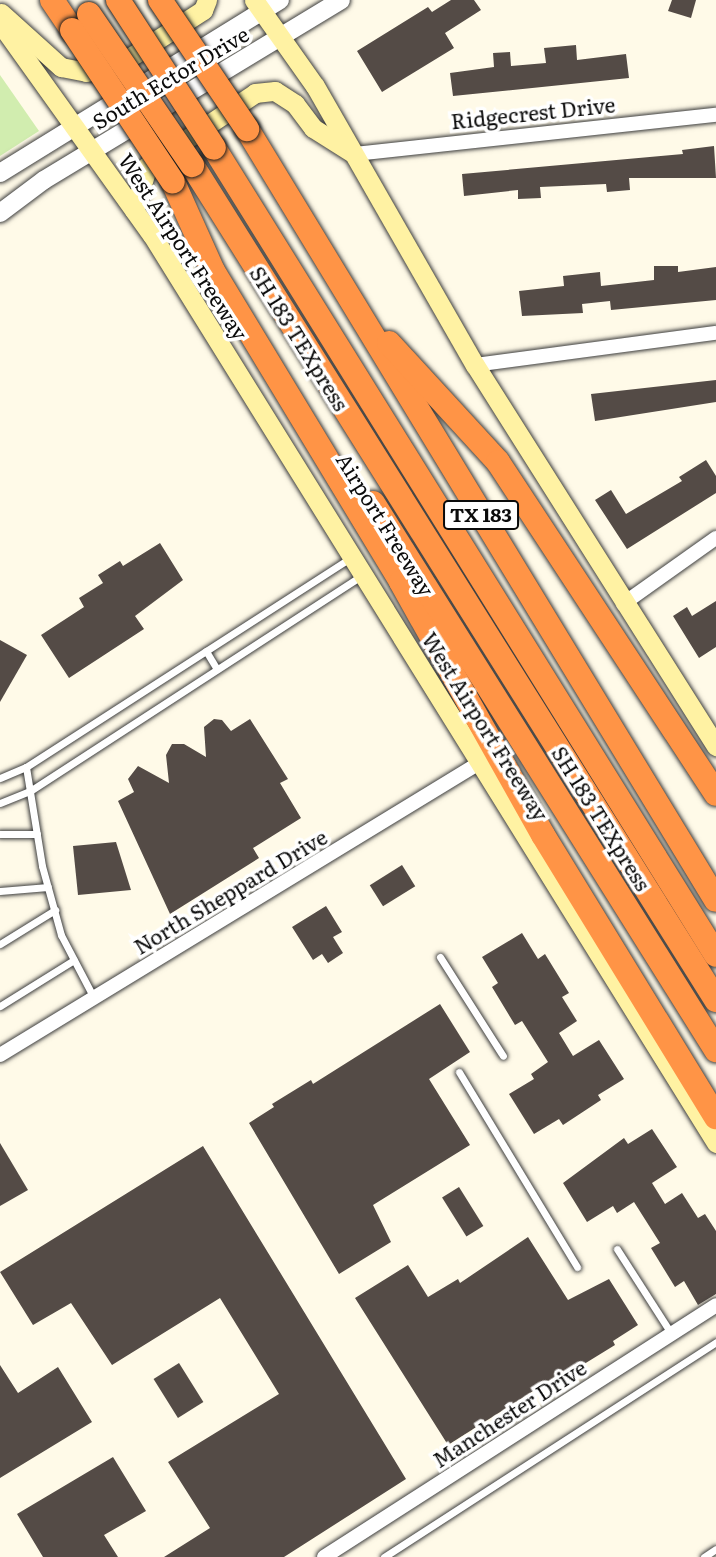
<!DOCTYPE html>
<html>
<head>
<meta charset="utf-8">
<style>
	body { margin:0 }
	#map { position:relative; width:716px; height:1557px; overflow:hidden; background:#fffae8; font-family:Literata,serif }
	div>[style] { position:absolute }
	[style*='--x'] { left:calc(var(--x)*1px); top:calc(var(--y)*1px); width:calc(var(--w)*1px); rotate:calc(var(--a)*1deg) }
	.green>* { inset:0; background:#d1edaf }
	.building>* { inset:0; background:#544b46; transform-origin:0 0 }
	.roads { filter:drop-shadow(0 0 2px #3e3e3e) drop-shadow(0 0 2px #3e3e3e) }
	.service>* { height:7px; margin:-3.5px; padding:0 3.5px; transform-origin:3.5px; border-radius:3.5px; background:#fff }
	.minor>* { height:14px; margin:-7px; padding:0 7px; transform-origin:7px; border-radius:7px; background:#fff }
	.tertiary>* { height:18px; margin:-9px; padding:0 9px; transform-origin:9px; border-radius:9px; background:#fff }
	.secondary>* { height:19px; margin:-9.5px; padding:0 9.5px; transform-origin:9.5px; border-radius:9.5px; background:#fff2a3 }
	.motorway>* { height:24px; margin:-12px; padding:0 12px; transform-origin:12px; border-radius:12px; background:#ff9446 }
	.bridges { filter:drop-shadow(0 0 2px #1c1c1c) drop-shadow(0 0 2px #1c1c1c) }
	.motorway-bridge>* { height:24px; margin:-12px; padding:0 12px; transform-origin:12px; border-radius:12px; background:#ff9446 }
	span { translate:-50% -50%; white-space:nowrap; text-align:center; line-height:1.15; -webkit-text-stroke:7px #fff; paint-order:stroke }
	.shield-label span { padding:2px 5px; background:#fff; border:2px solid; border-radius:5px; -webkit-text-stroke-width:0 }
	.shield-label { font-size:19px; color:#0b0b0b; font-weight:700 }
	.street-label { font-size:21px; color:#0b0b0b }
</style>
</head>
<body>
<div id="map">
	<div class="green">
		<i style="clip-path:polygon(0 75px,39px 131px,0 156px)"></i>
	</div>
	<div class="building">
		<i style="clip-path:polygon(451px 0,474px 0,481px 10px,445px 33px,454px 48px,382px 92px,357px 51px,428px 7px,432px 12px)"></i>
		<i style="clip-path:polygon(672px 0,696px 0,691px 18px,668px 11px)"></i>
		<i style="clip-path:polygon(576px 45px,577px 60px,626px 54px,629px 78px,453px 96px,450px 73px,494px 67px,493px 53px,510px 52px,511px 66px,546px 63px,544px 48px)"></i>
		<i style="clip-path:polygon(714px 146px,716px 178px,629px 178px,630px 190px,607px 192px,606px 184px,540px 187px,541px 198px,518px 199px,518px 190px,464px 196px,462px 174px,683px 154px,682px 150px)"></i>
		<i style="clip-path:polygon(654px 266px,678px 266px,678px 272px,716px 267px,716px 300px,611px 310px,610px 301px,582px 304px,583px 313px,522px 316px,519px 291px,564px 286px,563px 276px,600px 272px,601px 286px,654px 280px)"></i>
		<i style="clip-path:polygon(716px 380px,716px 402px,595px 421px,591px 394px)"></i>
		<i style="clip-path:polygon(706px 460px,716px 476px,716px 493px,627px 549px,595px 500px,611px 490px,626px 514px,682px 481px,679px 477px)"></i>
		<i style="clip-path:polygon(160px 543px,183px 580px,135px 616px,144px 629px,69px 678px,41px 635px,84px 607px,79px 598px,103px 583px,98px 575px,120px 561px,123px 566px)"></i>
		<i style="clip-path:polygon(716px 601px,716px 647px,699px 658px,673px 616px,687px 607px,692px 616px)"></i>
		<i style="clip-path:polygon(0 640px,27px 655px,0 702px)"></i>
		<i style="clip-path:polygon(214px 719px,222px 720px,231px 731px,250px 719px,288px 779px,280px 783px,301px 818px,253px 848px,259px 858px,170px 914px,118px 801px,134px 792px,128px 779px,138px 766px,169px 783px,166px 755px,172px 744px,184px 744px,206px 757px,204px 727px)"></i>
		<i style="clip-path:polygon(116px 842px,131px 890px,78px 895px,73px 846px)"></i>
		<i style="left:402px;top:865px;width:25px;height:38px;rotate:58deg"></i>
		<i style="clip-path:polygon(326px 906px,342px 932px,333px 937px,343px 953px,328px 963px,322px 954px,313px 960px,292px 927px)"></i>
		<i style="clip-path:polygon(522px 933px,538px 959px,545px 954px,569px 993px,562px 997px,577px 1021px,559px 1033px,573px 1056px,599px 1040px,624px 1079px,598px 1095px,601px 1100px,563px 1125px,559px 1119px,534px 1134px,509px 1094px,534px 1079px,531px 1074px,548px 1062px,522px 1021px,515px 1025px,492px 987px,498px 983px,482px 957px)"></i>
		<i style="clip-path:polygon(440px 1004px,470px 1052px,429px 1079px,470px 1145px,373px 1205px,391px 1242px,339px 1274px,249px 1123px,274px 1107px,272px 1104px,311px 1080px,313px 1084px)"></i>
		<i style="clip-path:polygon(652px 1129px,677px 1167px,652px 1183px,665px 1204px,682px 1193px,698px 1218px,705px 1214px,716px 1231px,716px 1294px,698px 1305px,684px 1281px,675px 1287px,651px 1248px,660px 1243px,634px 1202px,617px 1213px,613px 1206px,587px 1222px,563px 1183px,624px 1138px,628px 1144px)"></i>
		<i style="clip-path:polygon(0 1143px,28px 1190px,0 1206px)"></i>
		<i style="clip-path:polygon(203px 1146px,406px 1479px,284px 1557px,164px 1557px,210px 1528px,168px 1462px,279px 1394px,220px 1298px,112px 1365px,71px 1303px,33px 1325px,0 1272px)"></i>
		<i style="left:459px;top:1187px;width:46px;height:20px;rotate:58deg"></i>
		<i style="clip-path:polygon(528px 1237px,568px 1300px,609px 1279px,638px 1325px,613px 1341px,615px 1345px,576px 1369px,574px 1365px,448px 1445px,355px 1298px,408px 1265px,428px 1297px,458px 1279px,460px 1283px)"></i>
		<i style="left:179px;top:1363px;width:46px;height:30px;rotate:58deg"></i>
		<i style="clip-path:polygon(0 1365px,18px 1393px,58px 1367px,92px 1422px,0 1478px)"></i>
		<i style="clip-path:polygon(113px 1457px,146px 1511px,104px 1535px,118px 1557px,43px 1557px,17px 1514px)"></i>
	</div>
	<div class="roads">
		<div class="service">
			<i style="--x:206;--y:651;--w:21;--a:59"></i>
			<i style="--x:26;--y:767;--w:100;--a:80.8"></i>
			<i style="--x:42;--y:866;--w:72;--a:74.6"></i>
			<i style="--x:61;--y:935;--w:71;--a:62.4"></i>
			<i style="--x:0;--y:778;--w:28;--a:-23"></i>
			<i style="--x:26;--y:767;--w:386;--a:-32.8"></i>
			<i style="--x:0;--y:803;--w:32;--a:-22"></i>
			<i style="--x:30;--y:791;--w:397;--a:-33"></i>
			<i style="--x:0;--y:834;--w:37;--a:0"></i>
			<i style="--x:0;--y:891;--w:48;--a:-4.8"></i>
			<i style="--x:0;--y:944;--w:65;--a:-31.7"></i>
			<i style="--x:440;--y:957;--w:117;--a:57.5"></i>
			<i style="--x:0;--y:1006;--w:87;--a:-31.9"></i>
			<i style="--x:459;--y:1072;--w:228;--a:58.8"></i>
			<i style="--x:617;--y:1249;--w:100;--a:57.3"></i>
			<i style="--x:384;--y:1557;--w:396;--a:-32.9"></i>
			<i style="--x:704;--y:1557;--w:14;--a:-34"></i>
		</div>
		<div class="minor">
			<i style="--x:355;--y:154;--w:363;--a:-6.2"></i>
			<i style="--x:475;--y:365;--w:243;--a:-7.6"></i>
			<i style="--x:623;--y:604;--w:114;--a:-35.4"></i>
			<i style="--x:0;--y:1055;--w:563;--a:-31.35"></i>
			<i style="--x:324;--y:1557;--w:466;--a:-32.7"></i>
		</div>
		<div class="tertiary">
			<i style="--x:0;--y:173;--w:329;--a:-31.7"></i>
			<i style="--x:0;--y:213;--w:55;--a:-36.9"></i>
			<i style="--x:44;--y:180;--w:347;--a:-31.2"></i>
		</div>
		<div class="secondary">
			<i style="--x:254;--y:0;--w:105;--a:54.7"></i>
			<i style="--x:315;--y:86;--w:322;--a:60.2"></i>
			<i style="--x:475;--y:365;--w:451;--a:57.7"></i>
			<i style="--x:1;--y:13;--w:81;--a:42"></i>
			<i style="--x:61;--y:67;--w:25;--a:11"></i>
			<i style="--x:86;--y:72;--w:29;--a:-10"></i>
			<i style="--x:115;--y:67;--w:105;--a:-32.9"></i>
			<i style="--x:203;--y:10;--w:11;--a:-68"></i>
			<i style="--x:0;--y:23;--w:261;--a:54.4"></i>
			<i style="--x:152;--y:235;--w:1069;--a:58.15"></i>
			<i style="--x:134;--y:210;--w:47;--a:-72.7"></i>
			<i style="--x:148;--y:165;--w:129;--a:-33.9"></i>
			<i style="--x:255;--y:93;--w:20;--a:-6"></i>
			<i style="--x:275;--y:91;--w:24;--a:33"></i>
			<i style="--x:295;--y:104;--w:30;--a:53"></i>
			<i style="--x:313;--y:128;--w:45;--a:32.3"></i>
		</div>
		<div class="motorway">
			<i style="--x:52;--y:0;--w:36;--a:56"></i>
			<i style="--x:247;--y:129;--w:902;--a:58.69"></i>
			<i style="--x:214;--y:148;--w:950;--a:58.12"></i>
			<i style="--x:192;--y:165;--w:986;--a:57.89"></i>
			<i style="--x:173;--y:182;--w:98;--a:65.8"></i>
			<i style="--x:213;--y:271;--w:363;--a:58.8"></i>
			<i style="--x:401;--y:582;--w:290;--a:60.7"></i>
			<i style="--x:543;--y:835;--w:331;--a:58.5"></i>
			<i style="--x:389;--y:343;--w:161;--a:47.5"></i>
			<i style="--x:498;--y:462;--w:397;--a:56.7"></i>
			<i style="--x:373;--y:503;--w:646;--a:57.91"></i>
		</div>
	</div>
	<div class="bridges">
		<div class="motorway-bridge">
			<i style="--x:118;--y:0;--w:176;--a:57"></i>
			<i style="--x:160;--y:0;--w:156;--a:56"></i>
			<i style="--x:89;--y:14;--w:183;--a:55.7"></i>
			<i style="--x:72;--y:30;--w:182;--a:56.4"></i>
		</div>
	</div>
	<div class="shield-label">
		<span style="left:481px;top:515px">TX 183</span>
	</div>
	<div class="street-label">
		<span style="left:170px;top:77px;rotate:-31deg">South Ector Drive</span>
		<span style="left:533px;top:112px;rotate:-6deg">Ridgecrest Drive</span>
		<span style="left:184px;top:246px;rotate:57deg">West Airport Freeway</span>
		<span style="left:300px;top:338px;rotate:58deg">SH 183 TEXpress</span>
		<span style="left:386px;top:524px;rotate:58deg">Airport Freeway</span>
		<span style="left:486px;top:726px;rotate:58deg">West Airport Freeway</span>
		<span style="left:602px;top:818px;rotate:58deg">SH 183 TEXpress</span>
		<span style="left:230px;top:891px;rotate:-31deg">North Sheppard Drive</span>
		<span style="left:509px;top:1413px;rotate:-33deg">Manchester Drive</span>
	</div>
</div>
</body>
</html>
